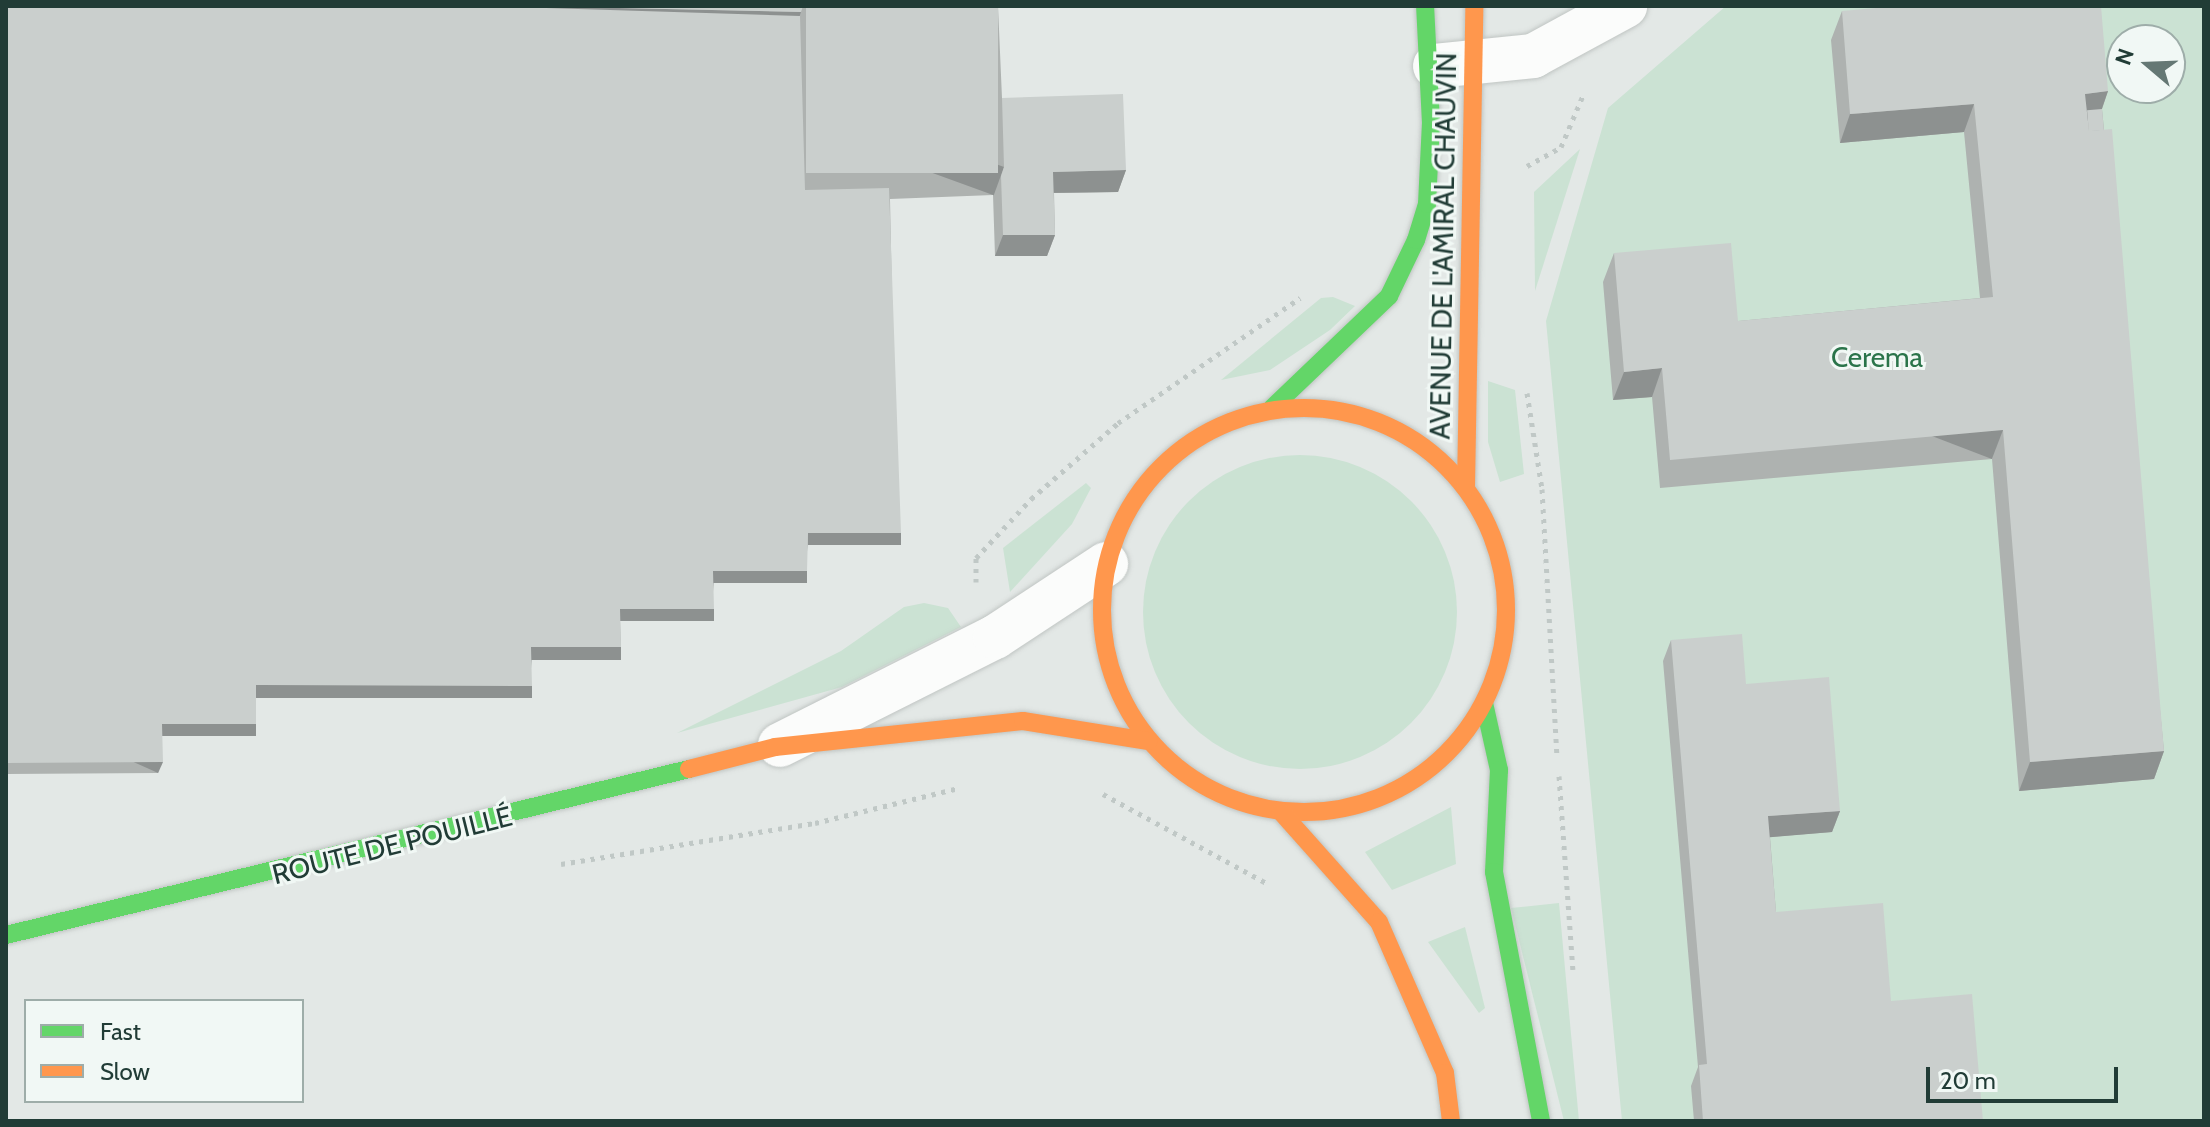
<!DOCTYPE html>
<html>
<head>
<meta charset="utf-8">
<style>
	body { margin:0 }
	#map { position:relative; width:2210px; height:1127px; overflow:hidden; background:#e3e8e6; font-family:Cabin,sans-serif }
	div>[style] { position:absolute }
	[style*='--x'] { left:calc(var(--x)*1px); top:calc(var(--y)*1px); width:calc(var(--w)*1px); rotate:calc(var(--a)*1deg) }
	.green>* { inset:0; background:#cbe2d3 }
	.round { border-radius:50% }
	.path>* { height:5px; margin-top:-2.5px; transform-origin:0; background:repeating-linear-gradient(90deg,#c0c8c6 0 4px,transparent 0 10px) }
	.roads { filter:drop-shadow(0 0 2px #c0c5c3) drop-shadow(0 0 2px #c0c5c3) }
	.street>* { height:44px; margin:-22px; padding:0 22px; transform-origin:22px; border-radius:22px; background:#fbfcfb }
	.fast>* { height:18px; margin:-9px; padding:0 9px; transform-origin:9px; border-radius:9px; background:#63d668 }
	.slow>* { height:18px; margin:-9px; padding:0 9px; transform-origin:9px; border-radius:9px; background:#ff974d }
	.slow>.ring { margin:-9px; padding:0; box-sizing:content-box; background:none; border:18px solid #ff974d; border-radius:50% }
	.wall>* { inset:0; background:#aeb2b0 }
	.shaded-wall>* { inset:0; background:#8d9190; transform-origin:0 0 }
	.building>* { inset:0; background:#cacfcd; transform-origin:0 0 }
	span { translate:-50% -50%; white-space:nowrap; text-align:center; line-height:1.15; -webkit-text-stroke:6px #f1f8f5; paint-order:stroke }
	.street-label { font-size:28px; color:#213c36 }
	.park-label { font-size:28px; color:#2a744a }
	.frame { position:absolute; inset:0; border:8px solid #213c36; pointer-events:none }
	.legend { position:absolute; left:24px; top:999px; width:280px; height:104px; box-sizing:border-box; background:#f1f8f5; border:2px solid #9eada9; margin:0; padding:10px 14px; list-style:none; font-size:24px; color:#213c36 }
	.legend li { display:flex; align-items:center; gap:16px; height:40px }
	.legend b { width:40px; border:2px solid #9eada9 }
	.north { position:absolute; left:2106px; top:24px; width:80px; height:80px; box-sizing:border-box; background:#f1f8f5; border:2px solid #9eada9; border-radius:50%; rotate:289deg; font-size:22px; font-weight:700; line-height:32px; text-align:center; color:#213c36 }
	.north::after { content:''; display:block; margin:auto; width:28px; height:36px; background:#657874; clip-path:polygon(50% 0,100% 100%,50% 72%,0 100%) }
	.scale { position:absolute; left:1926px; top:1067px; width:192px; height:36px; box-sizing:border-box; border:4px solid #213c36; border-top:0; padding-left:10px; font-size:24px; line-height:28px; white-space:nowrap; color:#213c36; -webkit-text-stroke:6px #f1f8f5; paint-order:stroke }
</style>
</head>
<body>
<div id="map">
	<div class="green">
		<i style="clip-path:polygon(evenodd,1726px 6px,2204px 6px,2204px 1121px,1622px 1121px,1546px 321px,1608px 108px,1726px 6px,2122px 40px,2170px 40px,2170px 88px,2122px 88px,2122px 40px)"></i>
		<i style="clip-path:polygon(1580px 149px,1535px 291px,1534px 192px)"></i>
		<i style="clip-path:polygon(1333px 297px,1355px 306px,1330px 330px,1270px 370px,1221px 380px,1321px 298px)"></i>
		<i style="clip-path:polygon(1488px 381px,1515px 390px,1524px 474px,1500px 482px,1488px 442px)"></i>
		<i class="round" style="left:1143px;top:455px;width:314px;height:314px"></i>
		<i style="clip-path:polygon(1086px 483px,1091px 488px,1072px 524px,1010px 592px,1003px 548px)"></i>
		<i style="clip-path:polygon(924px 603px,948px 608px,961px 627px,842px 687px,677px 733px,841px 651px,904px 607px)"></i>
		<i style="clip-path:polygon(1451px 807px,1456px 864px,1392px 890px,1365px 852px)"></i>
		<i style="clip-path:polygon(1559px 903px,1579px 1121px,1564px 1121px,1511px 908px)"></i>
		<i style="clip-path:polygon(1465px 927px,1485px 1008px,1479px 1013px,1428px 942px)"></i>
	</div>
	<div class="path">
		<i style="--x:1527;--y:166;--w:39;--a:-29"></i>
		<i style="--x:1561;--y:147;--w:59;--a:-66.9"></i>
		<i style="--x:1527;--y:393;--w:97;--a:81.1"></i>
		<i style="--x:1542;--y:489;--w:269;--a:86.8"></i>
		<i style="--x:976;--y:582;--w:24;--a:-90"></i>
		<i style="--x:976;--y:558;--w:81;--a:-47"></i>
		<i style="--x:1031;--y:499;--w:116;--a:-41.1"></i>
		<i style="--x:1118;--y:423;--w:221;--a:-34.5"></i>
		<i style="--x:1559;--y:776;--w:194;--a:85.9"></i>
		<i style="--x:1103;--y:794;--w:186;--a:28.6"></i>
		<i style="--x:561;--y:864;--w:257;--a:-9.2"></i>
		<i style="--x:815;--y:823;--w:148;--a:-13.7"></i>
	</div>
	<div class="roads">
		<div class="street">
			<i style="--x:1435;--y:66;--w:99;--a:-5.8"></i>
			<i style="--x:1533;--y:56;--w:105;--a:-28.5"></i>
			<i style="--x:780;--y:745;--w:241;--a:-26.7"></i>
			<i style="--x:995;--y:637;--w:133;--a:-33.3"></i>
		</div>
		<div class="fast">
			<i style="--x:1272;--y:408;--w:162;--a:-43.7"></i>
			<i style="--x:1389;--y:296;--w:62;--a:-64.3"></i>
			<i style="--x:1416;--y:240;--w:38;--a:-73"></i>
			<i style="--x:1427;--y:204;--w:81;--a:-87.2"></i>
			<i style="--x:1431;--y:123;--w:117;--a:-92.9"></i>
			<i style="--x:1484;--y:703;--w:69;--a:77.4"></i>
			<i style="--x:1499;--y:770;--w:102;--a:92.8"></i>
			<i style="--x:1494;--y:872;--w:253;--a:79.3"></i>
			<i style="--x:6;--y:935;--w:703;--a:-13.66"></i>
		</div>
		<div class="slow">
			<i class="ring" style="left:1102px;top:408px;width:386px;height:386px"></i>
			<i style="--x:1466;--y:487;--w:481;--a:-89"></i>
			<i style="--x:689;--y:769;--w:89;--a:-14.3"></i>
			<i style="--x:775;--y:747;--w:249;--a:-6"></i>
			<i style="--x:1023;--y:721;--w:127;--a:9.1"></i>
			<i style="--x:1281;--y:812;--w:147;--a:48.3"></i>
			<i style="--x:1379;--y:922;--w:165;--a:66.4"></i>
			<i style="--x:1445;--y:1073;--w:48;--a:82.9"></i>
		</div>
	</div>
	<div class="wall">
		<i style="clip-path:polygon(6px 6px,998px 6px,1002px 98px,1126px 170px,1118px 192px,1054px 193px,1055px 235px,1047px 256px,995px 256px,993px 195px,890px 199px,897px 544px,808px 544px,803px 582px,714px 582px,710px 620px,620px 620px,621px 647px,616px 659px,532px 659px,528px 697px,256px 697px,256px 724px,252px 735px,162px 735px,158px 773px,6px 774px)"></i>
		<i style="clip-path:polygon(1842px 11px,2108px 91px,2102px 109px,2164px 751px,2154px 779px,2019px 791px,1992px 459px,1660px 488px,1652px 397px,1613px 400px,1603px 282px,1614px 253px,1738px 321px,1980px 298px,1964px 132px,1840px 143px,1831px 40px)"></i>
		<i style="clip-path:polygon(1671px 640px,1746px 684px,1840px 811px,1832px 832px,1770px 837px,1776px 912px,1891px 1001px,1983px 1121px,1694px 1121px,1691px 1086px,1698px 1067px,1663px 661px)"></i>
	</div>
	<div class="shaded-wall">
		<i style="clip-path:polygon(355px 6px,526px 6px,801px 12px,797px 24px)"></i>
		<i style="clip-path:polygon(2108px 91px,2098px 120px,2080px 122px,2085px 94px)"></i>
		<i style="clip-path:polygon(1974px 104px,1964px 132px,1840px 143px,1850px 114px)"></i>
		<i style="left:1004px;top:167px;width:30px;height:193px;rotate:110deg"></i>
		<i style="clip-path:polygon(1126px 170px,1118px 192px,1045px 193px,1053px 172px)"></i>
		<i style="clip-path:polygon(1003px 235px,1055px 235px,1047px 256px,995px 256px)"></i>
		<i style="clip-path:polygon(1662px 368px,1652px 397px,1613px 400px,1624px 372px)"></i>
		<i style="left:2003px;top:430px;width:31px;height:334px;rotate:111deg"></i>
		<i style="left:808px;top:533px;width:93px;height:12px"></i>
		<i style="left:713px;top:571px;width:94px;height:12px"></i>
		<i style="left:620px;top:609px;width:94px;height:12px"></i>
		<i style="left:531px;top:647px;width:90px;height:13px"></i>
		<i style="left:256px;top:685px;width:276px;height:13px"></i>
		<i style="left:162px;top:724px;width:94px;height:12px"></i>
		<i style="clip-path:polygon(2164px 751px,2154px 779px,2019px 791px,2030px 762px)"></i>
		<i style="left:163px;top:762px;width:12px;height:157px;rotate:114deg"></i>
		<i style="clip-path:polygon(1840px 811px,1832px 832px,1761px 838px,1768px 816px)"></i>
	</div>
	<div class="building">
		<i style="clip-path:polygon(6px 6px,482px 6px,800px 16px,805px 190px,889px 188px,901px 533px,808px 533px,807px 571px,713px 571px,714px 609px,620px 609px,621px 647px,531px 647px,532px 686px,256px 685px,256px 724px,162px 724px,163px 762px,6px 763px)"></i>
		<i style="clip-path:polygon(526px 6px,803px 6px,801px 12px)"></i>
		<i style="left:806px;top:6px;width:192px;height:167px"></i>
		<i style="clip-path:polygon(1899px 6px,2101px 6px,2108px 91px,2085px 94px,2089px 131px,2112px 129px,2164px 751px,2030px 762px,2003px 430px,1670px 460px,1662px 368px,1624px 372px,1614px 253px,1731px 243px,1738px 321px,1993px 297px,1974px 104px,1850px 114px,1842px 11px)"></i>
		<i style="clip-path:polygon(1123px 94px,1126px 170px,1053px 172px,1055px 235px,1003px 235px,1001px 176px,1004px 167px,1002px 98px)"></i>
		<i style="left:2102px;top:109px;width:21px;height:15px;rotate:85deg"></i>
		<i style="clip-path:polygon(1742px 634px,1746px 684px,1829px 677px,1840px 811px,1768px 816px,1776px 912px,1883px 903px,1891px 1001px,1972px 994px,1983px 1121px,1703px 1121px,1699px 1065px,1707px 1064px,1671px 640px)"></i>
	</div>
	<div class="street-label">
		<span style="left:1443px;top:246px;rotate:-89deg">AVENUE DE L'AMIRAL CHAUVIN</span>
		<span style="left:392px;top:845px;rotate:-14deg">ROUTE DE POUILLÉ</span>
	</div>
	<div class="park-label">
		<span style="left:1877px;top:357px">Cerema</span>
	</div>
	<div class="frame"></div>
	<ul class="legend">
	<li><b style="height:10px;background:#63d668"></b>Fast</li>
	<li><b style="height:10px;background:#ff974d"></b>Slow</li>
	</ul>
	<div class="north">N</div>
	<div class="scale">20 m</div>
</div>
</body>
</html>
